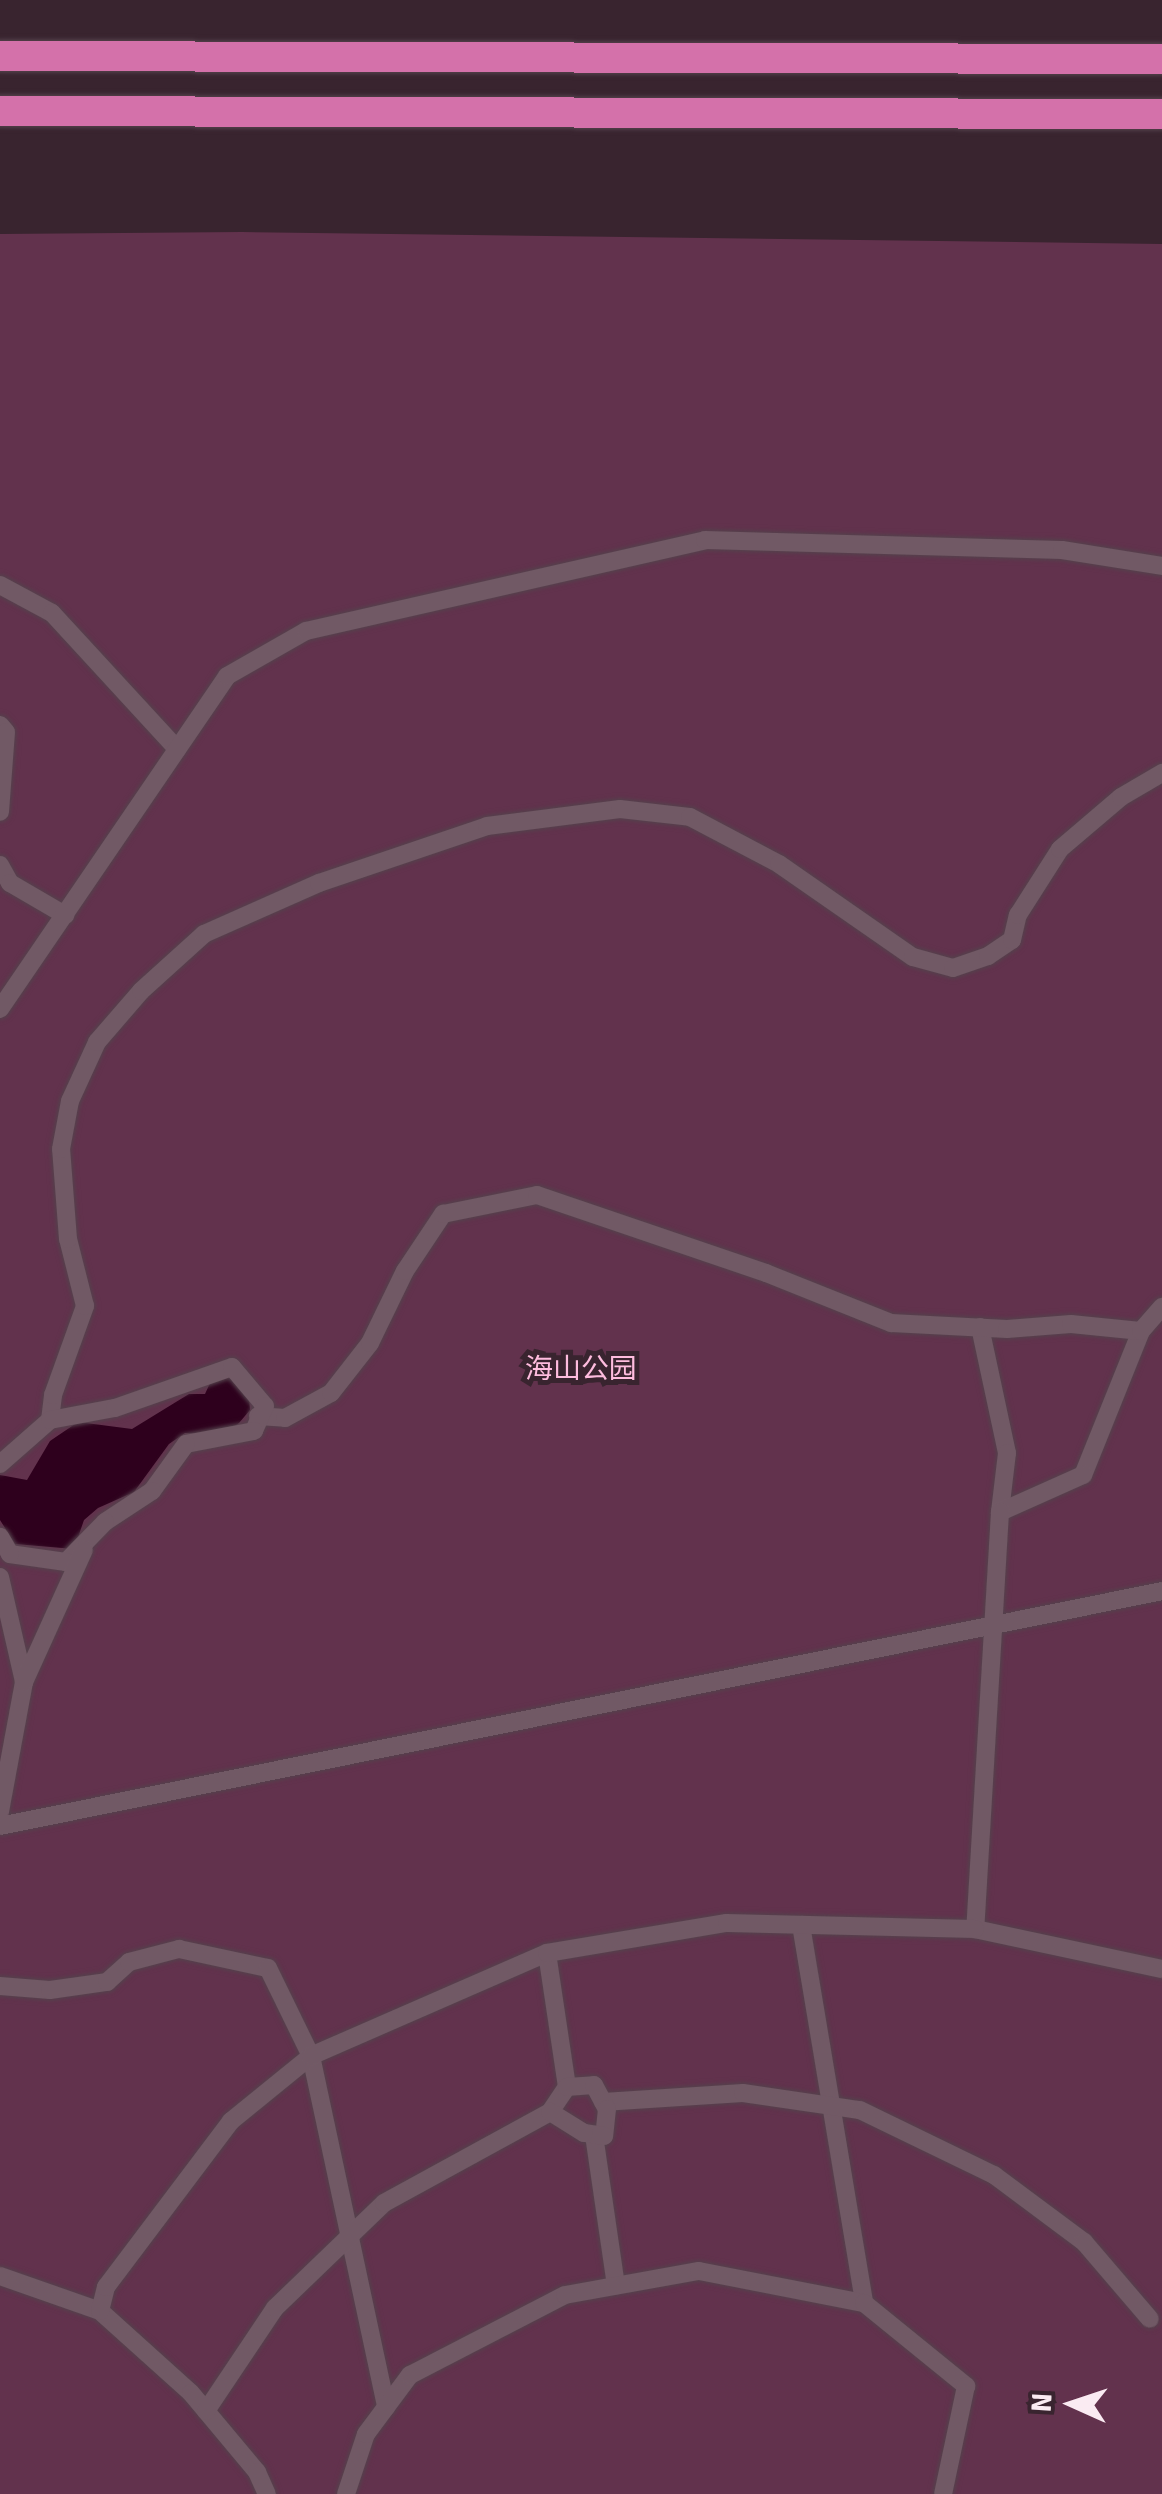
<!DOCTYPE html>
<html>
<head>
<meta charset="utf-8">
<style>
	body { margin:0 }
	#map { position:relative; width:1162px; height:2494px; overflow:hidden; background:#39242f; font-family:Signika,"Noto Sans SC",sans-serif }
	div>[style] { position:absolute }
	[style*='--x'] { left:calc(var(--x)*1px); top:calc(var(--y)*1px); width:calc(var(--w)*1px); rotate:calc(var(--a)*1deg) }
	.green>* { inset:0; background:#62324d }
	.water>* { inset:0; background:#2e001d }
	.roads { filter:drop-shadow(0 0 2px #54424c) drop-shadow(0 0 2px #54424c) }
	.service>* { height:18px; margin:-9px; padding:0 9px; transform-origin:9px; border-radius:9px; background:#715965 }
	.trunk>* { height:30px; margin:-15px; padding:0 15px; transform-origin:15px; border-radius:15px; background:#d471aa }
	span { translate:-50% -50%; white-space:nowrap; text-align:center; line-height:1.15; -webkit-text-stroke:10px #39242f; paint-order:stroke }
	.park-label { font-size:28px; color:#febcde }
	.north { position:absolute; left:1022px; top:2354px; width:100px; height:100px; -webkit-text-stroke:8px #39242f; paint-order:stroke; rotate:273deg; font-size:28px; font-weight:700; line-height:40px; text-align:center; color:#faebf2 }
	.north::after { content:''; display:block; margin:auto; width:35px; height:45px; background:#faebf2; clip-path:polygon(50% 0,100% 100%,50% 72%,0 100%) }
</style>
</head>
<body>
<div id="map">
	<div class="green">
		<i style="clip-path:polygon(242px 232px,1162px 244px,1162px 2494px,0 2494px,0 234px)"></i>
	</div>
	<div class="water">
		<i style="clip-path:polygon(230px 1377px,249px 1397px,250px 1410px,239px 1423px,223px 1434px,185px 1433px,169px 1444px,134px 1492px,98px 1508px,84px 1520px,74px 1549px,15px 1544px,0 1520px,0 1475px,27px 1480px,50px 1441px,78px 1422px,132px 1429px,189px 1394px,205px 1394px,210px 1383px)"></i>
	</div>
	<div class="roads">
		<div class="service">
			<i style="--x:0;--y:585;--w:59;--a:28.3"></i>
			<i style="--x:52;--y:613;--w:185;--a:47.4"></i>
			<i style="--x:0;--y:725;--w:9;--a:49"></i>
			<i style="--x:6;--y:732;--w:80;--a:94.3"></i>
			<i style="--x:0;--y:865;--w:21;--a:61"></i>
			<i style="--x:10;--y:883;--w:64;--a:30.2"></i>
			<i style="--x:0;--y:1009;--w:403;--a:-55.7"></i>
			<i style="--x:227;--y:676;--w:91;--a:-29.7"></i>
			<i style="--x:306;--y:631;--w:409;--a:-12.8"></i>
			<i style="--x:705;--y:540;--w:357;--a:1.6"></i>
			<i style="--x:1062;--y:550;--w:101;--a:9.1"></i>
			<i style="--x:980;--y:1327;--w:129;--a:77.9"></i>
			<i style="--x:1007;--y:1453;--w:59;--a:96.8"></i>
			<i style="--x:1141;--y:1331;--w:155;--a:111.9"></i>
			<i style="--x:1083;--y:1475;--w:91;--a:156"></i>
			<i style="--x:1000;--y:1512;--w:418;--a:93.4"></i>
			<i style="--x:975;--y:1929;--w:191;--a:12.1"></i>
			<i style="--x:258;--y:1416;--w:27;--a:4"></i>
			<i style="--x:285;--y:1418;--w:52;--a:-28.5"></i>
			<i style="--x:331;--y:1393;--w:63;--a:-52"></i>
			<i style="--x:370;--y:1343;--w:80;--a:-64.1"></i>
			<i style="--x:405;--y:1271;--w:69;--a:-56.3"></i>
			<i style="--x:443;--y:1214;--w:96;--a:-11.4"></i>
			<i style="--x:537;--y:1195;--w:242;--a:18.8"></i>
			<i style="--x:766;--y:1273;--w:135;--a:21.8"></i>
			<i style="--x:891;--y:1323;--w:116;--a:3"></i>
			<i style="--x:1007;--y:1329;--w:64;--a:-4.5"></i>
			<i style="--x:1071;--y:1324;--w:70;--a:5.7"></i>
			<i style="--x:1141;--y:1331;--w:32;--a:-49"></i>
			<i style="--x:50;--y:1420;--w:25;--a:-83"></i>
			<i style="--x:53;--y:1395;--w:95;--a:-70.2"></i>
			<i style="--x:85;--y:1306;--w:69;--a:-104.2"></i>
			<i style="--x:68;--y:1239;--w:90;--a:-94.4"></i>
			<i style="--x:61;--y:1149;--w:49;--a:-79.4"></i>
			<i style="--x:70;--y:1101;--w:65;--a:-65.4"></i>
			<i style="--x:97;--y:1042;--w:67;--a:-49.2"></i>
			<i style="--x:141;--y:991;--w:85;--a:-42.1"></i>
			<i style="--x:204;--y:934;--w:126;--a:-23.9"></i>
			<i style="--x:319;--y:883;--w:177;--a:-18.7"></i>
			<i style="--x:487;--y:826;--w:134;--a:-7.3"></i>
			<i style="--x:620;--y:809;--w:70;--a:6.5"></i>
			<i style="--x:690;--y:817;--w:101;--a:27.8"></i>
			<i style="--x:779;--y:864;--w:163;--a:34.8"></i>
			<i style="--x:913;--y:957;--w:41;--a:15.4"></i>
			<i style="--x:953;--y:968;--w:37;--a:-19"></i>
			<i style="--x:988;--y:956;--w:29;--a:-34"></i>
			<i style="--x:1012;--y:940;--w:26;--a:-77"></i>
			<i style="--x:1018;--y:915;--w:78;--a:-57.5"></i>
			<i style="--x:1060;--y:849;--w:80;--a:-40.4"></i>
			<i style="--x:1121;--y:797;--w:48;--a:-30.3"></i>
			<i style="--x:0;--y:1464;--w:67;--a:-41.3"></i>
			<i style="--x:50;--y:1420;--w:66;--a:-10.5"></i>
			<i style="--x:115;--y:1408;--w:124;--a:-19.3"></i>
			<i style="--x:232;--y:1367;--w:51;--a:49.8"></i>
			<i style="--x:265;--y:1406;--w:27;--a:114"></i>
			<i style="--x:254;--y:1431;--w:69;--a:169.2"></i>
			<i style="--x:186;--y:1444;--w:58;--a:125.9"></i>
			<i style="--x:152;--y:1491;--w:56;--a:146.6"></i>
			<i style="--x:105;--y:1522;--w:56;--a:134.3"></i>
			<i style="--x:66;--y:1562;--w:57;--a:-171.9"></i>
			<i style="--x:10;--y:1554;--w:20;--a:-120"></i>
			<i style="--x:0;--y:1577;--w:108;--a:77.1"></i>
			<i style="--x:24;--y:1682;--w:132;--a:100.5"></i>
			<i style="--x:24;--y:1682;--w:145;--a:-65.6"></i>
			<i style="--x:0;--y:1826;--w:1186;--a:-11.43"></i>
			<i style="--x:801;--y:1925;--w:383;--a:80.5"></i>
			<i style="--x:547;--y:1953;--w:135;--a:81.5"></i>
			<i style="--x:0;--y:1986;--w:50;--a:4.6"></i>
			<i style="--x:50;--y:1990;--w:58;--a:-8"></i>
			<i style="--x:107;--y:1982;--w:30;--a:-42"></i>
			<i style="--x:129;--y:1962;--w:52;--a:-14.6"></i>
			<i style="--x:179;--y:1949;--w:91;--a:12.1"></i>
			<i style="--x:268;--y:1968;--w:98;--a:64"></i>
			<i style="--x:311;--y:2056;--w:359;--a:77.9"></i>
			<i style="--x:603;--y:2102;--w:140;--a:-3.7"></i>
			<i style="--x:743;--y:2093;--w:118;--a:8.3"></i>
			<i style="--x:860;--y:2110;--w:149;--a:25.9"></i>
			<i style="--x:994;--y:2175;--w:112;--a:36.7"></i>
			<i style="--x:1084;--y:2242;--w:101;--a:49.4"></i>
			<i style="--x:594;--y:2135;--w:152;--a:81.7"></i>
			<i style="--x:0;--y:2276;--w:106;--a:19.3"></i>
			<i style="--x:100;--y:2311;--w:122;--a:42"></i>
			<i style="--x:191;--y:2393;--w:103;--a:50.1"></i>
			<i style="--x:257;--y:2472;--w:24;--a:66"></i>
			<i style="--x:100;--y:2311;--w:25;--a:-76"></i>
			<i style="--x:106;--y:2287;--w:208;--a:-53"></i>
			<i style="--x:231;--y:2121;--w:103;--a:-39.1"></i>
			<i style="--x:311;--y:2056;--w:257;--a:-23.6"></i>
			<i style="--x:547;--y:1953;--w:182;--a:-9.5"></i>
			<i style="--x:727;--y:1923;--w:248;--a:1.4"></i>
			<i style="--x:206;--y:2411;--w:124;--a:-56.2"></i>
			<i style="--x:275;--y:2308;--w:151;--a:-43.9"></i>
			<i style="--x:384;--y:2203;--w:189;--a:-28.7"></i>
			<i style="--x:550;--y:2112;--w:30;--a:-56"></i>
			<i style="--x:567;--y:2087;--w:27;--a:-4"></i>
			<i style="--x:594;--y:2085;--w:27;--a:62"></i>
			<i style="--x:607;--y:2109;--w:27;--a:96"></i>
			<i style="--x:604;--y:2136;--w:20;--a:-171"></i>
			<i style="--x:584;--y:2133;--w:40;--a:-148"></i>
			<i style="--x:346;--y:2494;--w:63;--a:-71.6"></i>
			<i style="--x:366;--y:2434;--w:74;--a:-53.3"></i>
			<i style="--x:410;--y:2375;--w:174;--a:-27.3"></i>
			<i style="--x:565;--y:2295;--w:136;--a:-10.2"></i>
			<i style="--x:699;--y:2271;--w:168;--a:11"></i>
			<i style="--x:864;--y:2303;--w:132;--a:39.1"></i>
			<i style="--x:966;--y:2386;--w:110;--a:102"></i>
		</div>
		<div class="trunk">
			<i style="--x:0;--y:56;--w:1162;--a:0.15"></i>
			<i style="--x:0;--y:111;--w:1162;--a:0.15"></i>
		</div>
	</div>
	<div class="park-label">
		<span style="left:581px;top:1369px">海山公园</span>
	</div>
	<div class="north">N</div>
</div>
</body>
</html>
